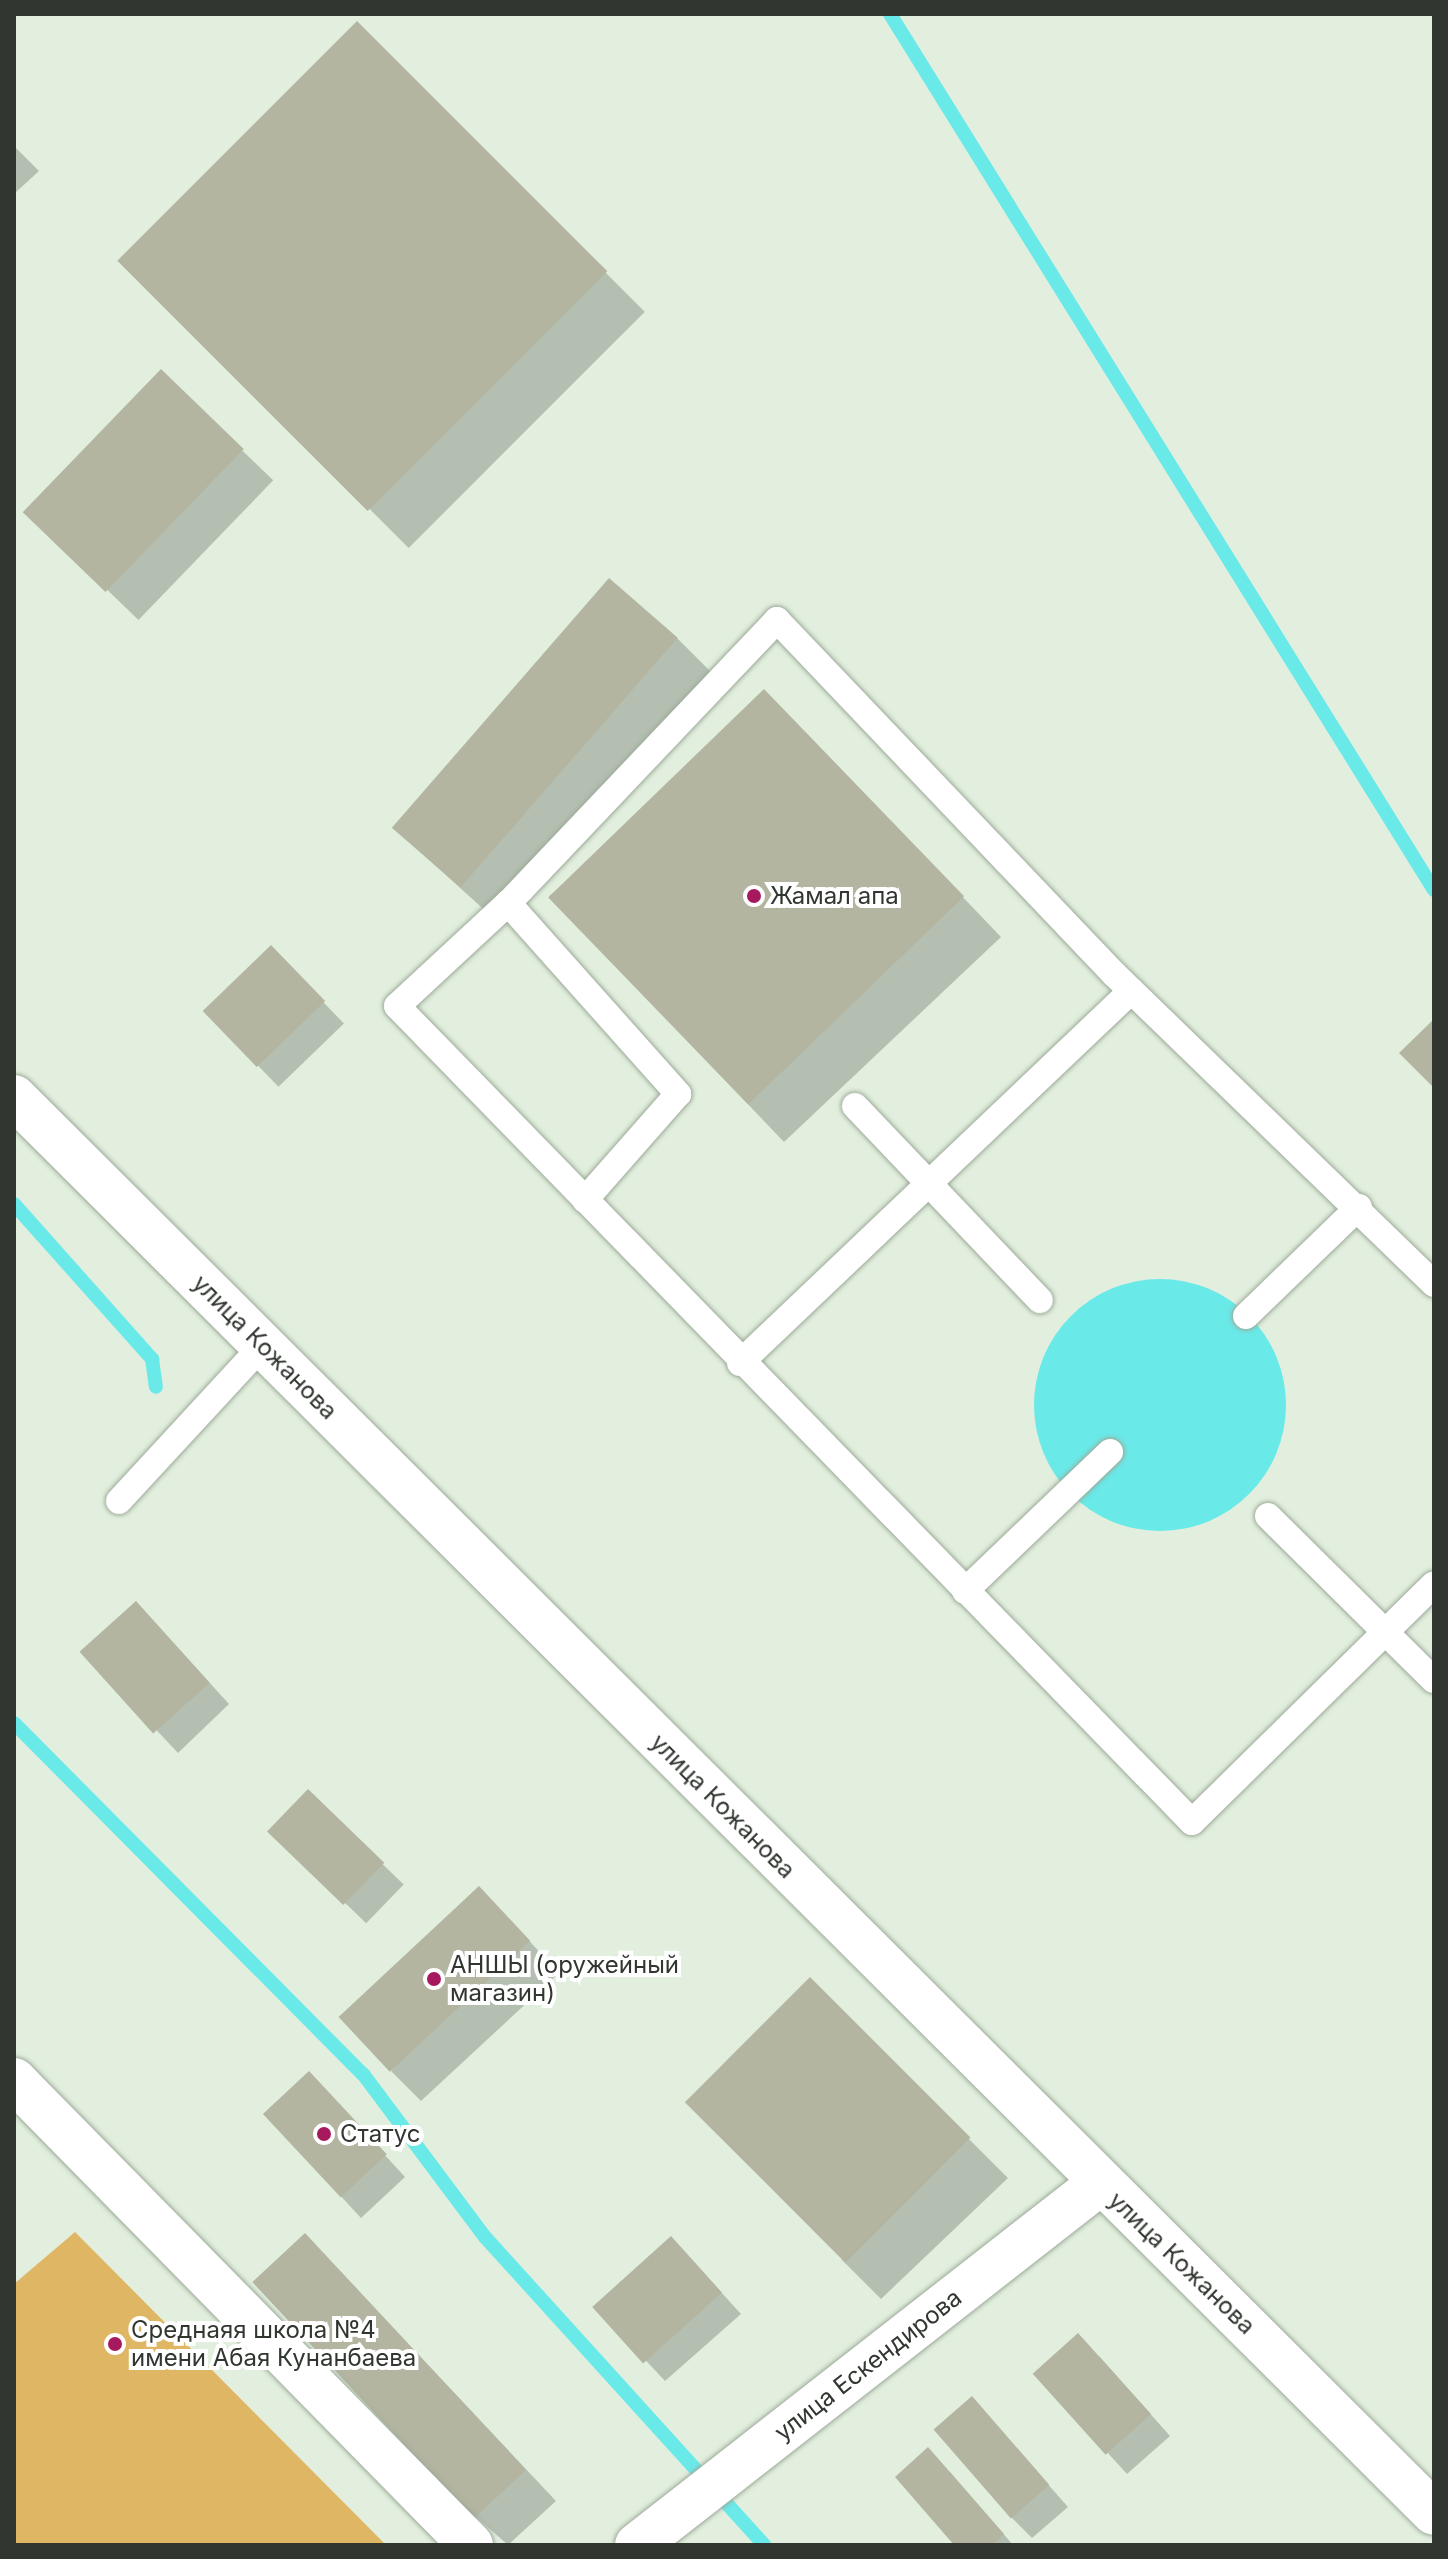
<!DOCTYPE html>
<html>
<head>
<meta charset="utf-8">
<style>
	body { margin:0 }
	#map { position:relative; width:1448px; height:2559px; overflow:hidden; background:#e2efde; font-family:Inter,sans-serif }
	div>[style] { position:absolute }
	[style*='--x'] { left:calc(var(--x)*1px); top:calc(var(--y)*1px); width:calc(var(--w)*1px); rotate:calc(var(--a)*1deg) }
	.forest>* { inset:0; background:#dfb663 }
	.water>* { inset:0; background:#6ae9e9 }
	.round { border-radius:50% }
	.shadow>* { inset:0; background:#0003; transform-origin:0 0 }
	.stream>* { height:14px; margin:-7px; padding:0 7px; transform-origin:7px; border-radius:7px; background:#6ae9e9 }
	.building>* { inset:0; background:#b3b5a1; transform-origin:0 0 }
	.roads { filter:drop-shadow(0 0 2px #9daa9a) drop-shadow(0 0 2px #9daa9a) }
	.lane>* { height:26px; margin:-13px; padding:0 13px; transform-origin:13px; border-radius:13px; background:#fff }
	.street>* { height:44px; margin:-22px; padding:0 22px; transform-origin:22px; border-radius:22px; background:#fff }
	.secondary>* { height:44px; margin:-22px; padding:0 22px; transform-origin:22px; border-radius:22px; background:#fff }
	.dots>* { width:22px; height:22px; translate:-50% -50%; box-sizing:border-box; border:4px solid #fff; border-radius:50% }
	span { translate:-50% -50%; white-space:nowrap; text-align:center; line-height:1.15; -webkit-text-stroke:8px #fff; paint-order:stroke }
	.poi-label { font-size:24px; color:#313730 }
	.left { translate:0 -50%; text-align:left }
	.street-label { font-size:24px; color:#313730 }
	.frame { position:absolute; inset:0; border:16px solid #313730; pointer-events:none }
</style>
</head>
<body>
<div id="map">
	<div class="forest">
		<i style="clip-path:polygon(75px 2232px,386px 2545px,14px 2545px,14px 2284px)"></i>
	</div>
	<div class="water">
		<i class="round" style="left:1034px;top:1279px;width:252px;height:252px"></i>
	</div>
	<div class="shadow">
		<i style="left:357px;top:24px;width:407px;height:334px;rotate:45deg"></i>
		<i style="clip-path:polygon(14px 146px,39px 171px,14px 194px)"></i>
		<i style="left:161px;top:372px;width:156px;height:194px;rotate:44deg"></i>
		<i style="clip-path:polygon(677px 638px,716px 677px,501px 925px,394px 828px)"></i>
		<i style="clip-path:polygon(803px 730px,1001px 937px,784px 1142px,549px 896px)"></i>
		<i style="left:271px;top:948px;width:105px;height:91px;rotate:46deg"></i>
		<i style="clip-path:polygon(157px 1625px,229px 1704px,178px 1753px,85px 1654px)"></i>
		<i style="left:308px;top:1792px;width:133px;height:54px;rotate:44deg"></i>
		<i style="clip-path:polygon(509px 1919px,559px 1973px,421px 2101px,391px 2071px)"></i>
		<i style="clip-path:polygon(810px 1980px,1008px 2178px,881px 2299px,842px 2260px)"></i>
		<i style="clip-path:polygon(330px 2095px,405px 2177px,361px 2218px,265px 2114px)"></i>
		<i style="clip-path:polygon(691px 2259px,741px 2314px,665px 2381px,595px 2306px)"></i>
		<i style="clip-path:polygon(335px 2266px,556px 2501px,508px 2545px,476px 2517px)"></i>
		<i style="clip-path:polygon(1099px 2356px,1170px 2436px,1127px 2474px,1035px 2373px)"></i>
		<i style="clip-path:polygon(972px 2398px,1068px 2507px,1032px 2538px,1011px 2517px)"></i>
		<i style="clip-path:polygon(949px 2471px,1013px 2545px,957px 2545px)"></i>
	</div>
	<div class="stream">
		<i style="--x:890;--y:14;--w:1031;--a:58.16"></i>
		<i style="--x:14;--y:1204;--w:208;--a:48.3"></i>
		<i style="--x:152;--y:1359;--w:28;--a:82"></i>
		<i style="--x:14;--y:1723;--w:495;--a:45.2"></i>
		<i style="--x:363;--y:2074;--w:204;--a:53.2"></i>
		<i style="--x:485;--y:2237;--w:416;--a:47.8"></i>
	</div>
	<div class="building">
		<i style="left:357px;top:21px;width:354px;height:339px;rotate:45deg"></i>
		<i style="left:161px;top:369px;width:115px;height:199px;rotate:44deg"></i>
		<i style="left:609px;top:578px;width:91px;height:331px;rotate:41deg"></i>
		<i style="left:764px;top:689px;width:288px;height:300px;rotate:46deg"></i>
		<i style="left:271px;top:945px;width:78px;height:95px;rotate:46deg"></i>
		<i style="clip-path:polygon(1434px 1019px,1434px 1088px,1399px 1053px)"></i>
		<i style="left:136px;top:1601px;width:110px;height:76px;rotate:48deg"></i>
		<i style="left:308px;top:1789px;width:106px;height:59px;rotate:44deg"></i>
		<i style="left:479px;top:1886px;width:75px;height:192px;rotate:47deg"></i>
		<i style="left:810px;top:1977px;width:227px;height:177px;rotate:45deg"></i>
		<i style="left:309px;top:2071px;width:114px;height:63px;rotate:47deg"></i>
		<i style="left:305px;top:2233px;width:324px;height:72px;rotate:47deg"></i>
		<i style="left:671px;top:2236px;width:76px;height:106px;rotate:48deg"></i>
		<i style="left:1078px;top:2333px;width:109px;height:61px;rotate:48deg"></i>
		<i style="left:972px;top:2396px;width:118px;height:51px;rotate:49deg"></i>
		<i style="clip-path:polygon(928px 2447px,1004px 2534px,992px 2545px,954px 2545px,895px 2477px)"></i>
	</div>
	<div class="roads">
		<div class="lane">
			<i style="--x:508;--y:903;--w:256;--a:48.3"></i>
			<i style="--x:678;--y:1094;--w:141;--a:131.3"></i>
			<i style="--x:855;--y:1106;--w:268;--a:46.4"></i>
			<i style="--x:1434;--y:1284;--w:446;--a:-135.9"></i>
			<i style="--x:1114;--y:974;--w:489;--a:-133.6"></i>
			<i style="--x:777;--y:620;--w:390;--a:133.5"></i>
			<i style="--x:508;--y:903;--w:151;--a:137.1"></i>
			<i style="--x:397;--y:1006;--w:1139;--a:45.75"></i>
			<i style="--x:1192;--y:1822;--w:339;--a:-44.5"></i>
			<i style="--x:1246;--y:1316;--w:157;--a:-44"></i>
			<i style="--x:740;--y:1363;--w:540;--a:-43.57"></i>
			<i style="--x:119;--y:1501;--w:212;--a:-47.3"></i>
			<i style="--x:1268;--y:1516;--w:233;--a:44.7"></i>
			<i style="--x:965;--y:1591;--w:201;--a:-43.8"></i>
		</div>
		<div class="street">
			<i style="--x:14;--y:2080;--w:652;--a:45.5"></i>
		</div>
		<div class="secondary">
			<i style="--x:14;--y:1097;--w:2005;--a:44.92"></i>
			<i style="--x:637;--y:2545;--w:586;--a:-38"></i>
		</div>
	</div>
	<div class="dots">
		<i style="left:754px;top:896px;background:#a61a5d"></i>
		<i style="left:434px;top:1979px;background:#a61a5d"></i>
		<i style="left:324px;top:2134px;background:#a61a5d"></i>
		<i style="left:115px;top:2344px;background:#a61a5d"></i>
	</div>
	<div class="poi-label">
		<span class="left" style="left:770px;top:896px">Жамал апа</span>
		<span class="left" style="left:450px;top:1979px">АНШЫ (оружейный<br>магазин)</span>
		<span class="left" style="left:340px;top:2134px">Статус</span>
		<span class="left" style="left:131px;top:2344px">Среднаяя школа №4<br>имени Абая Кунанбаева</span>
	</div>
	<div class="street-label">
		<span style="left:265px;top:1347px;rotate:45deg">улица Кожанова</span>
		<span style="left:723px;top:1806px;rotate:45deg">улица Кожанова</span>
		<span style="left:1182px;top:2263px;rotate:44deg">улица Кожанова</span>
		<span style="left:868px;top:2365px;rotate:-38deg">улица Ескендирова</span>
	</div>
	<div class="frame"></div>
</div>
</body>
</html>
